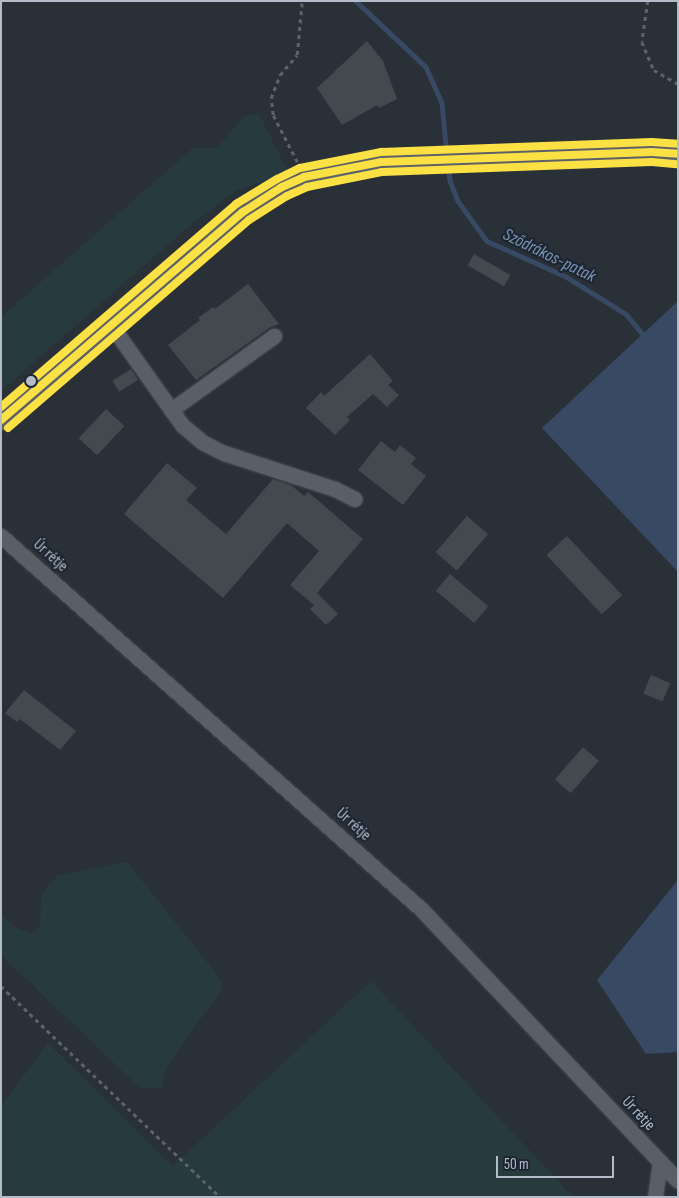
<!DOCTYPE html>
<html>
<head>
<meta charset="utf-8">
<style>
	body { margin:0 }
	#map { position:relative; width:679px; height:1198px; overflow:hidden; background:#2a3038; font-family:"Sofia Sans Condensed",sans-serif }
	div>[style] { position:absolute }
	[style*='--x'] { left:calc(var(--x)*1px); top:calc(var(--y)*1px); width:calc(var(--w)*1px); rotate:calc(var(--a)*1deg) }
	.green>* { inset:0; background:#273a3e }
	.water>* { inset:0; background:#384963 }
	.stream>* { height:4.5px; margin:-2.25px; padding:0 2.25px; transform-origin:2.25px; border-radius:2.25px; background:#384963 }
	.building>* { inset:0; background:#444950; transform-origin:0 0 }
	.path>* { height:2.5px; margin-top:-1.25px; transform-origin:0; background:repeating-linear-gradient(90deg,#5d636a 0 4px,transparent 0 8px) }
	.roads { filter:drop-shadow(0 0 1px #484c53) drop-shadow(0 0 1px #484c53) }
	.minor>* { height:15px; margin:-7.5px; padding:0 7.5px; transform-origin:7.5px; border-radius:7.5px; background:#5a5e66 }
	.major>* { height:20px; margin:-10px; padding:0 10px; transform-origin:10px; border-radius:10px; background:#5c6168 }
	.bus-1>* { height:8px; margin:-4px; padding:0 4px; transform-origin:4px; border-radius:4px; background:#fbe143 }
	.bus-2>* { height:8px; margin:-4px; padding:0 4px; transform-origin:4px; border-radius:4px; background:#fbe143 }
	.bus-3>* { height:8px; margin:-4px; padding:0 4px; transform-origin:4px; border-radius:4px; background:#fbe143 }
	.dots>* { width:14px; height:14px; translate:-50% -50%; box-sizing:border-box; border:2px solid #1d2633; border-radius:50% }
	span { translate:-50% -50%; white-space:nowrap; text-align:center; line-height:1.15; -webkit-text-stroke:4.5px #1d2633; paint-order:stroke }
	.street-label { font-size:16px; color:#b4bcc9 }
	.water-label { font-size:18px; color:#7c92b1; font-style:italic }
	.frame { position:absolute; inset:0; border:2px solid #b4bcc9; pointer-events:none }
	.scale { position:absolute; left:496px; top:1156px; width:118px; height:22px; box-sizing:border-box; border:2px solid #b4bcc9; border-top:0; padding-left:6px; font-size:15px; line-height:18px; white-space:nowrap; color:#b4bcc9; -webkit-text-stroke:4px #1d2633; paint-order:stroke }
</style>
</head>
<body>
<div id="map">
	<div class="green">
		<i style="clip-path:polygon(259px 114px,288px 172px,236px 191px,188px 227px,1px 391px,1px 317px,193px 148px,217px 148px,244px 116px)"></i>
		<i style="clip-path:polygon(127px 862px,222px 981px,222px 989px,167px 1066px,161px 1088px,140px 1088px,1px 955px,1px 914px,14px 927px,33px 934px,40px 926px,41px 894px,58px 875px)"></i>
		<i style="clip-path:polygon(371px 981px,573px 1197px,1px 1197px,1px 1106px,48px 1043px,173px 1166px)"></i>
	</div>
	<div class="water">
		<i style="clip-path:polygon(678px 301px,678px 572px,542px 428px)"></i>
		<i style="clip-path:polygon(678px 880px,678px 1052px,646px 1054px,597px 980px)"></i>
	</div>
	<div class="stream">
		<i style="--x:356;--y:1;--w:96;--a:43.3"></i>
		<i style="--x:426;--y:67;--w:39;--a:66"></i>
		<i style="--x:442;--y:103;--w:53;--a:84.6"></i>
		<i style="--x:448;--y:166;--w:15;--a:82"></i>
		<i style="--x:450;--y:181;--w:22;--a:68"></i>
		<i style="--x:458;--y:201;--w:49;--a:54.1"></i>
		<i style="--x:487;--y:241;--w:85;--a:24.2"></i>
		<i style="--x:565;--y:276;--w:72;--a:31.9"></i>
		<i style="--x:626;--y:314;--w:31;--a:50"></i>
	</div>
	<div class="building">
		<i style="clip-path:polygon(367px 41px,383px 61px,397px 99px,379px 108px,377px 105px,342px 125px,317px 88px)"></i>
		<i style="left:474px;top:254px;width:42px;height:13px;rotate:30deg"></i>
		<i style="clip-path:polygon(248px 284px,279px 324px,269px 328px,196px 380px,168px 345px,200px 320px,198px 318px,213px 307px,215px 309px)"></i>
		<i style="clip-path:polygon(370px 354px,393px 381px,388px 385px,399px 395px,387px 407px,373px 394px,347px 417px,350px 420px,335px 435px,306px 408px,321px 392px,324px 396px)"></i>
		<i style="left:131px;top:369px;width:13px;height:22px;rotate:58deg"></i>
		<i style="left:106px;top:409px;width:25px;height:40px;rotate:43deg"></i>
		<i style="clip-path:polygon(381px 441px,395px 452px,400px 445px,416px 458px,411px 464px,426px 476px,403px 505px,358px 470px)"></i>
		<i style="clip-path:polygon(167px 463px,197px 488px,186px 500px,226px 534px,273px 479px,291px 485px,304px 496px,308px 492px,363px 539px,317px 593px,338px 614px,326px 625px,310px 609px,314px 605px,290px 585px,319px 551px,287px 523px,223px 598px,124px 514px)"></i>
		<i style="left:467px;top:516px;width:28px;height:48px;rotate:41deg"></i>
		<i style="left:567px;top:536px;width:81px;height:28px;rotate:47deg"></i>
		<i style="left:450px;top:574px;width:50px;height:22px;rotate:40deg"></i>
		<i style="left:651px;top:675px;width:21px;height:20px;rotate:23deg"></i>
		<i style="clip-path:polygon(24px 690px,76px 731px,60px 750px,20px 719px,17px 722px,5px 713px)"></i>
		<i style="left:583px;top:747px;width:21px;height:43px;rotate:41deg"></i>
	</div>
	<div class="path">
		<i style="--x:648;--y:1;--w:41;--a:98.3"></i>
		<i style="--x:642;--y:42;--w:30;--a:67"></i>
		<i style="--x:654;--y:70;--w:28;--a:30"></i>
		<i style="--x:297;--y:162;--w:53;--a:-117.1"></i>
		<i style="--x:273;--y:115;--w:17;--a:-97"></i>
		<i style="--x:271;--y:98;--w:25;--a:-69"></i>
		<i style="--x:280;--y:75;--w:26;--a:-50"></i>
		<i style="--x:297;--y:55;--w:54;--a:-84.7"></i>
		<i style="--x:1;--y:986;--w:304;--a:43.9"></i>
	</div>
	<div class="roads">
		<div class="minor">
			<i style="--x:111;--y:325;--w:123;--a:54.6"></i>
			<i style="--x:182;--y:425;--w:26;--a:40"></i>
			<i style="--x:202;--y:442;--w:25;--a:27"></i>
			<i style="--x:224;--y:453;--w:117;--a:18"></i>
			<i style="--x:335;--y:489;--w:22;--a:27"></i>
			<i style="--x:171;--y:410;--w:127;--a:-35.7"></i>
			<i style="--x:1;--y:536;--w:562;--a:41.61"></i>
			<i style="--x:421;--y:909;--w:374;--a:46.6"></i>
			<i style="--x:655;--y:1197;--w:35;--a:-82"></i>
		</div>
		<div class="major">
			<i style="--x:1;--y:420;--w:319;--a:-40.7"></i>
			<i style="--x:243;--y:212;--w:46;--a:-32.7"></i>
			<i style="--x:282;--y:187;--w:24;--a:-24"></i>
			<i style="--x:304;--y:177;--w:78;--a:-11"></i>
			<i style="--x:381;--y:162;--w:271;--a:-2.1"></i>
			<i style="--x:652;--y:152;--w:26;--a:4"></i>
		</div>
	</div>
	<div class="bus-1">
		<i style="--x:1;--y:420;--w:319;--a:-40.7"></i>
		<i style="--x:243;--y:212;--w:46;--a:-32.7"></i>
		<i style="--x:282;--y:187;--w:24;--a:-24"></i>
		<i style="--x:304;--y:177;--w:78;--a:-11"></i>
		<i style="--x:381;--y:162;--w:271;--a:-2.1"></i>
		<i style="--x:652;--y:152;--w:26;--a:4"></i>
	</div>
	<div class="bus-2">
		<i style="--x:8;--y:428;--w:318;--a:-40.8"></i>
		<i style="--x:249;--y:220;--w:45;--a:-32.3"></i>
		<i style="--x:287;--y:196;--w:22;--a:-24"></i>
		<i style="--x:307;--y:187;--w:76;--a:-11.3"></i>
		<i style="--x:382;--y:172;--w:270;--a:-2.1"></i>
		<i style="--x:652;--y:162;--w:25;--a:5"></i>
	</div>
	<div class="bus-3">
		<i style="--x:1;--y:407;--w:311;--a:-40.8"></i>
		<i style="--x:236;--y:204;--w:48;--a:-31.4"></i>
		<i style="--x:277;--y:179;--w:25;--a:-26"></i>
		<i style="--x:300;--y:168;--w:83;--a:-11.2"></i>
		<i style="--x:381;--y:152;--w:271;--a:-2.1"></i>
		<i style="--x:652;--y:142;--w:26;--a:4"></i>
	</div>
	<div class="dots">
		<i style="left:31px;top:381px;background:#b4bcc9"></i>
	</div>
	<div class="street-label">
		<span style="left:50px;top:556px;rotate:42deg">Úr rétje</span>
		<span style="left:353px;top:825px;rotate:42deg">Úr rétje</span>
		<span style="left:638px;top:1114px;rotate:47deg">Úr rétje</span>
	</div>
	<div class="water-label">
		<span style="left:549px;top:256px;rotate:26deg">Sződrákos-patak</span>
	</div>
	<div class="frame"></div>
	<div class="scale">50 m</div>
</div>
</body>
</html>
